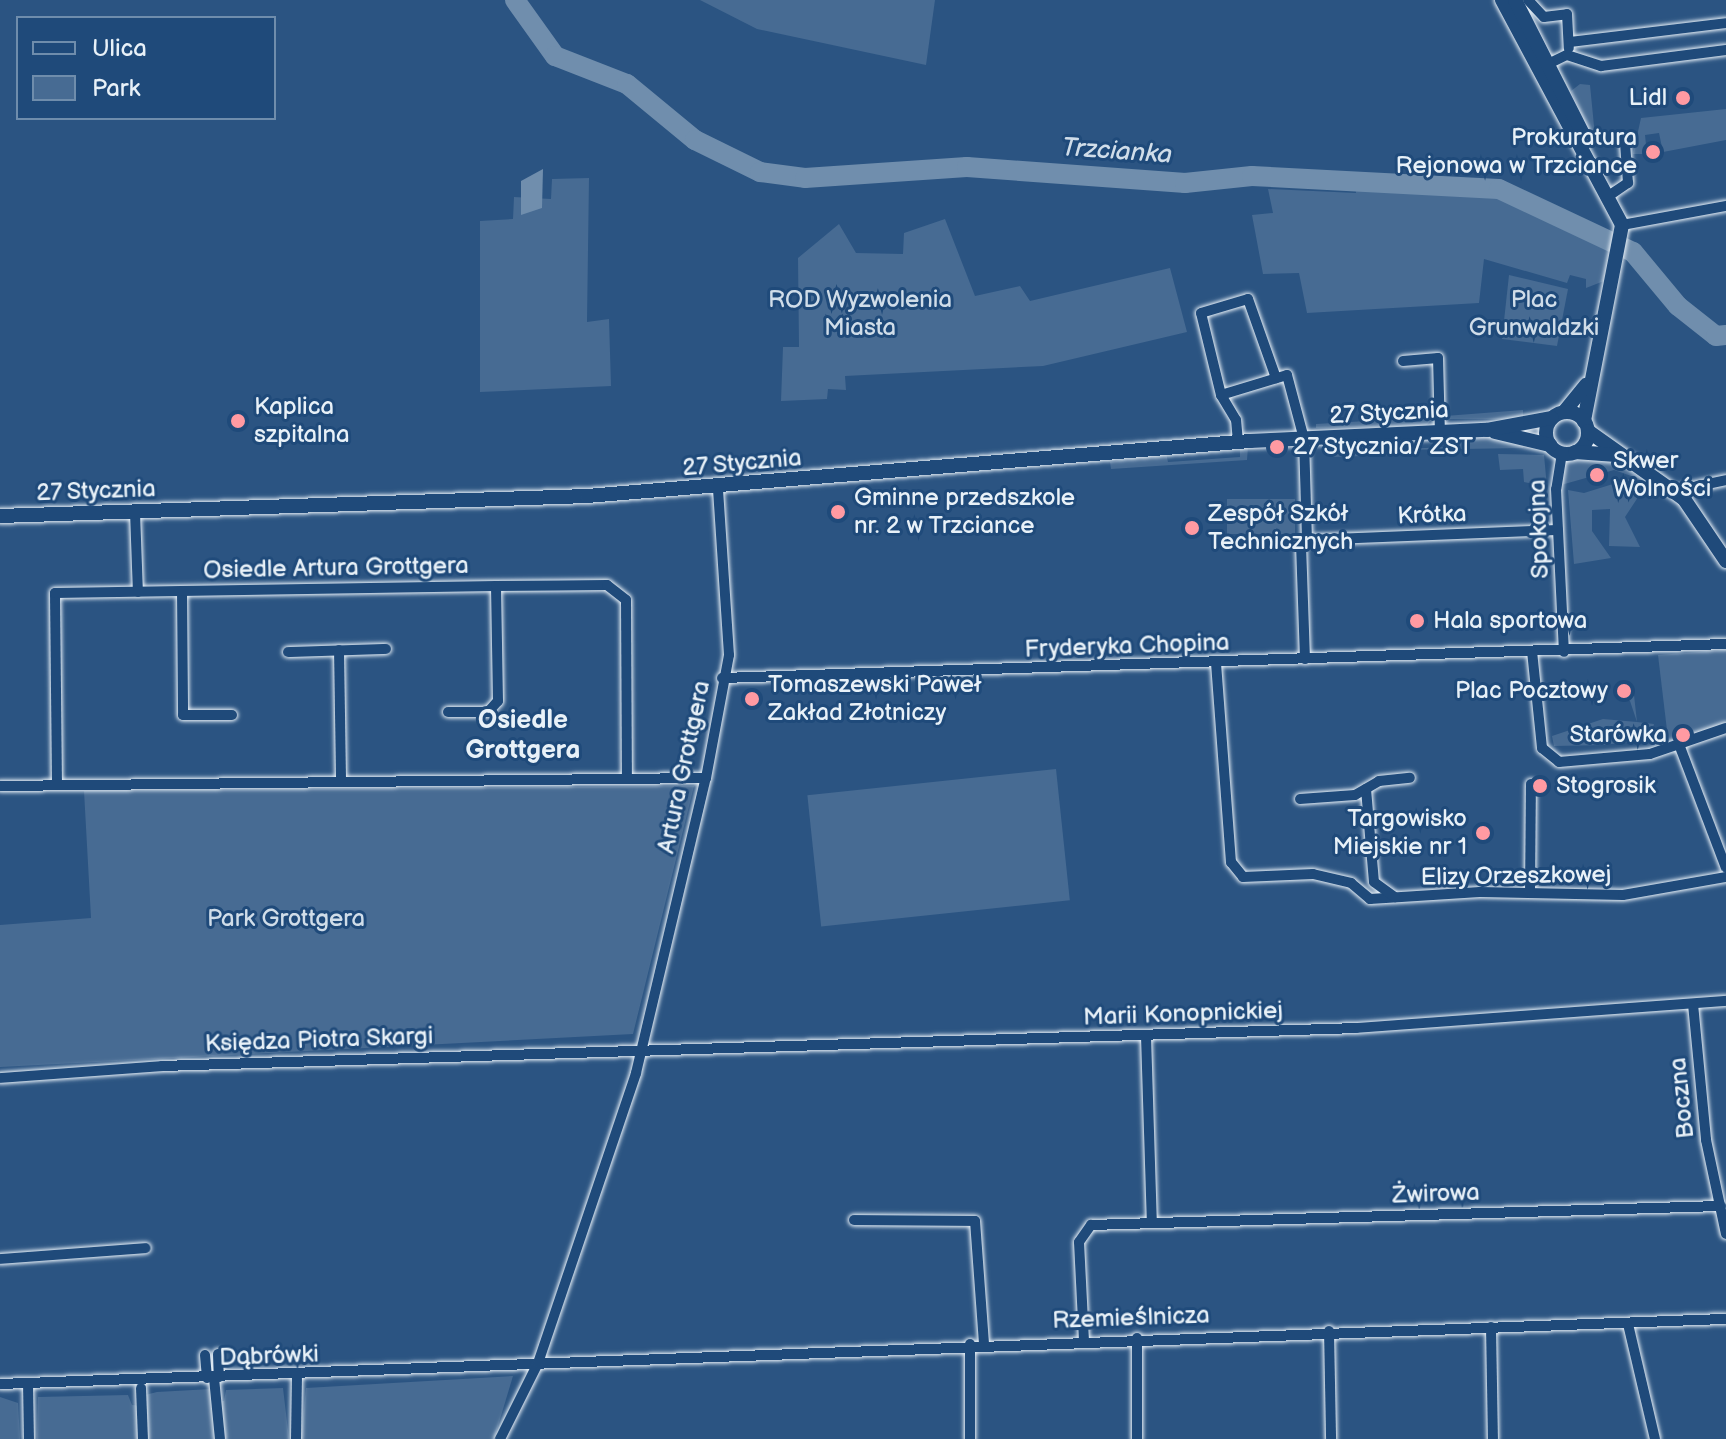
<!DOCTYPE html>
<html>
<head>
<meta charset="utf-8">
<style>
	body { margin:0 }
	#map { position:relative; width:1726px; height:1439px; overflow:hidden; background:#2b5482; font-family:"Balsamiq Sans",sans-serif }
	div>[style] { position:absolute }
	[style*='--x'] { left:calc(var(--x)*1px); top:calc(var(--y)*1px); width:calc(var(--w)*1px); rotate:calc(var(--a)*1deg) }
	.green>* { inset:0; background:#476b93; transform-origin:0 0 }
	.water>* { inset:0; background:#708ead }
	.river>* { height:20px; margin:-10px; padding:0 10px; transform-origin:10px; border-radius:10px; background:#708ead }
	.roads { filter:drop-shadow(0 0 2px #e8f1f8) drop-shadow(0 0 2px #e8f1f8) }
	.street>* { height:10px; margin:-5px; padding:0 5px; transform-origin:5px; border-radius:5px; background:#1f4a7a }
	.secondary>* { height:14px; margin:-7px; padding:0 7px; transform-origin:7px; border-radius:7px; background:#1f4a7a }
	.secondary>.ring { margin:-7px; padding:0; box-sizing:content-box; background:none; border:14px solid #1f4a7a; border-radius:50% }
	.dots>* { width:22px; height:22px; translate:-50% -50%; box-sizing:border-box; border:4px solid #1f4a7a; border-radius:50% }
	span { translate:-50% -50%; white-space:nowrap; text-align:center; line-height:1.15; -webkit-text-stroke:6px #1f4a7a; paint-order:stroke }
	.poi-label { font-size:24px; color:#e8f1f8 }
	.right { translate:-100% -50%; text-align:right }
	.left { translate:0 -50%; text-align:left }
	.park-label { font-size:24px; color:#d0dde9 }
	.street-label { font-size:24px; color:#e8f1f8 }
	.water-label { font-size:26px; color:#d0dde9; font-style:italic }
	.neighbourhood-label { font-size:26px; color:#e8f1f8; font-weight:700 }
	.legend { position:absolute; left:16px; top:16px; width:260px; height:104px; box-sizing:border-box; background:#1f4a7a; border:2px solid #6f8dac; margin:0; padding:10px 14px; list-style:none; font-size:24px; color:#e8f1f8 }
	.legend li { display:flex; align-items:center; gap:16px; height:40px }
	.legend b { width:40px; border:2px solid #6f8dac }
</style>
</head>
<body>
<div id="map">
	<div class="green">
		<i style="clip-path:polygon(700px 0,935px 0,926px 65px,757px 29px)"></i>
		<i style="clip-path:polygon(1580px 84px,1590px 85px,1595px 136px,1606px 138px,1596px 146px,1571px 91px)"></i>
		<i style="clip-path:polygon(1726px 109px,1726px 140px,1663px 152px,1659px 133px,1645px 135px,1647px 154px,1633px 154px,1641px 118px)"></i>
		<i style="clip-path:polygon(589px 178px,587px 322px,609px 319px,611px 386px,480px 392px,480px 221px,513px 219px,514px 197px,551px 199px,552px 179px)"></i>
		<i style="clip-path:polygon(1355px 183px,1520px 194px,1612px 242px,1604px 281px,1586px 288px,1586px 279px,1570px 275px,1567px 283px,1484px 259px,1479px 303px,1307px 313px,1299px 273px,1263px 274px,1252px 215px,1273px 213px,1268px 189px,1356px 193px)"></i>
		<i style="clip-path:polygon(945px 219px,975px 296px,1020px 286px,1030px 301px,1170px 268px,1187px 332px,1043px 366px,845px 376px,846px 390px,828px 389px,827px 399px,781px 401px,783px 347px,799px 347px,798px 258px,839px 224px,856px 253px,903px 254px,904px 233px)"></i>
		<i style="clip-path:polygon(1509px 275px,1568px 289px,1557px 346px,1502px 339px)"></i>
		<i style="clip-path:polygon(1523px 410px,1523px 419px,1445px 419px,1445px 416px)"></i>
		<i style="clip-path:polygon(1434px 417px,1426px 426px,1316px 428px,1316px 424px)"></i>
		<i style="clip-path:polygon(1514px 437px,1523px 439px,1523px 448px,1400px 450px,1401px 440px,1402px 449px,1448px 447px,1448px 438px)"></i>
		<i style="clip-path:polygon(1393px 441px,1393px 455px,1333px 457px,1336px 444px)"></i>
		<i style="clip-path:polygon(1248px 447px,1247px 460px,1111px 469px,1110px 462px,1166px 453px,1168px 462px,1240px 457px,1240px 448px)"></i>
		<i style="clip-path:polygon(1498px 454px,1544px 455px,1547px 487px,1524px 482px,1523px 469px,1500px 470px)"></i>
		<i style="clip-path:polygon(1594px 457px,1614px 462px,1646px 481px,1614px 470px,1561px 485px,1566px 460px)"></i>
		<i style="clip-path:polygon(1629px 479px,1646px 485px,1625px 517px,1640px 547px,1609px 546px,1610px 509px,1592px 510px,1592px 531px,1611px 558px,1574px 564px,1568px 490px,1584px 493px)"></i>
		<i style="left:1295px;top:499px;width:35px;height:68px;rotate:90deg"></i>
		<i style="clip-path:polygon(1726px 650px,1726px 725px,1669px 747px,1658px 655px)"></i>
		<i style="clip-path:polygon(1634px 695px,1637px 722px,1654px 724px,1650px 740px,1611px 744px,1608px 725px,1606px 745px,1554px 746px,1552px 736px,1603px 719px,1637px 722px,1630px 701px,1615px 697px)"></i>
		<i style="left:1056px;top:769px;width:132px;height:250px;rotate:84deg"></i>
		<i style="clip-path:polygon(694px 786px,633px 1034px,0 1067px,0 925px,91px 918px,84px 791px)"></i>
		<i style="clip-path:polygon(513px 1376px,494px 1439px,301px 1439px,306px 1388px)"></i>
		<i style="clip-path:polygon(283px 1388px,289px 1439px,37px 1439px,38px 1397px,128px 1395px,132px 1405px,144px 1406px,145px 1395px,157px 1392px,211px 1389px,213px 1401px,224px 1401px,226px 1390px)"></i>
		<i style="clip-path:polygon(0 1397px,18px 1403px,20px 1439px,0 1439px)"></i>
	</div>
	<div class="water">
		<i style="clip-path:polygon(543px 169px,542px 208px,521px 215px,521px 181px)"></i>
	</div>
	<div class="river">
		<i style="--x:515;--y:0;--w:69;--a:54.5"></i>
		<i style="--x:555;--y:56;--w:77;--a:21.3"></i>
		<i style="--x:627;--y:84;--w:88;--a:39.5"></i>
		<i style="--x:695;--y:140;--w:72;--a:26.2"></i>
		<i style="--x:760;--y:172;--w:45;--a:7.6"></i>
		<i style="--x:805;--y:178;--w:162;--a:-3.9"></i>
		<i style="--x:967;--y:167;--w:219;--a:4.2"></i>
		<i style="--x:1185;--y:183;--w:67;--a:-6"></i>
		<i style="--x:1252;--y:176;--w:247;--a:3"></i>
		<i style="--x:1499;--y:189;--w:148;--a:25.2"></i>
		<i style="--x:1633;--y:252;--w:70;--a:50.2"></i>
		<i style="--x:1678;--y:306;--w:48;--a:38.3"></i>
		<i style="--x:1716;--y:336;--w:10;--a:-6"></i>
	</div>
	<div class="roads">
		<div class="street">
			<i style="--x:1528;--y:0;--w:23;--a:47"></i>
			<i style="--x:1544;--y:17;--w:23;--a:-7"></i>
			<i style="--x:1567;--y:14;--w:34;--a:87"></i>
			<i style="--x:1570;--y:42;--w:157;--a:-6.9"></i>
			<i style="--x:1544;--y:66;--w:25;--a:-26"></i>
			<i style="--x:1567;--y:55;--w:36;--a:18"></i>
			<i style="--x:1601;--y:66;--w:126;--a:-7.3"></i>
			<i style="--x:1610;--y:195;--w:22;--a:-34"></i>
			<i style="--x:1628;--y:183;--w:40;--a:-94.3"></i>
			<i style="--x:1622;--y:225;--w:106;--a:-10.4"></i>
			<i style="--x:1403;--y:361;--w:35;--a:-5"></i>
			<i style="--x:1438;--y:358;--w:74;--a:88.5"></i>
			<i style="--x:1221;--y:395;--w:84;--a:-103.7"></i>
			<i style="--x:1201;--y:313;--w:49;--a:-16.6"></i>
			<i style="--x:1248;--y:299;--w:84;--a:70.5"></i>
			<i style="--x:1238;--y:442;--w:22;--a:-95"></i>
			<i style="--x:1236;--y:420;--w:29;--a:-121"></i>
			<i style="--x:1221;--y:395;--w:69;--a:-16.9"></i>
			<i style="--x:1287;--y:375;--w:66;--a:75.1"></i>
			<i style="--x:1304;--y:439;--w:101;--a:88.3"></i>
			<i style="--x:1562;--y:453;--w:36;--a:99"></i>
			<i style="--x:1556;--y:489;--w:163;--a:87.2"></i>
			<i style="--x:1674;--y:491;--w:53;--a:-11.9"></i>
			<i style="--x:135;--y:512;--w:80;--a:87.9"></i>
			<i style="--x:1307;--y:540;--w:251;--a:-2.3"></i>
			<i style="--x:182;--y:591;--w:124;--a:89.5"></i>
			<i style="--x:183;--y:715;--w:49;--a:0"></i>
			<i style="--x:339;--y:650;--w:131;--a:89.1"></i>
			<i style="--x:1532;--y:651;--w:98;--a:84.1"></i>
			<i style="--x:1542;--y:748;--w:22;--a:39"></i>
			<i style="--x:1559;--y:762;--w:91;--a:-5"></i>
			<i style="--x:1650;--y:754;--w:80;--a:-18.9"></i>
			<i style="--x:288;--y:652;--w:98;--a:-1.8"></i>
			<i style="--x:1305;--y:659;--w:114;--a:-92"></i>
			<i style="--x:1301;--y:545;--w:8;--a:-40"></i>
			<i style="--x:1216;--y:663;--w:200;--a:85.7"></i>
			<i style="--x:1231;--y:862;--w:19;--a:51"></i>
			<i style="--x:1243;--y:877;--w:70;--a:-2.5"></i>
			<i style="--x:1313;--y:874;--w:39;--a:13"></i>
			<i style="--x:1351;--y:883;--w:25;--a:40"></i>
			<i style="--x:1370;--y:899;--w:110;--a:-3.6"></i>
			<i style="--x:1480;--y:892;--w:143;--a:1.2"></i>
			<i style="--x:1623;--y:895;--w:105;--a:-9.9"></i>
			<i style="--x:722;--y:678;--w:1005;--a:-1.94"></i>
			<i style="--x:448;--y:712;--w:40;--a:0"></i>
			<i style="--x:488;--y:712;--w:15;--a:-48"></i>
			<i style="--x:498;--y:701;--w:115;--a:-91"></i>
			<i style="--x:1680;--y:747;--w:129;--a:69.2"></i>
			<i style="--x:57;--y:785;--w:192;--a:-90.6"></i>
			<i style="--x:55;--y:593;--w:441;--a:-0.9"></i>
			<i style="--x:496;--y:586;--w:111;--a:-0.5"></i>
			<i style="--x:607;--y:585;--w:24;--a:38"></i>
			<i style="--x:626;--y:600;--w:179;--a:89.7"></i>
			<i style="--x:0;--y:786;--w:706;--a:-0.65"></i>
			<i style="--x:1366;--y:789;--w:93;--a:85.1"></i>
			<i style="--x:1374;--y:882;--w:26;--a:36"></i>
			<i style="--x:1300;--y:799;--w:55;--a:-4.2"></i>
			<i style="--x:1355;--y:795;--w:28;--a:-30"></i>
			<i style="--x:1379;--y:781;--w:31;--a:-6"></i>
			<i style="--x:1530;--y:892;--w:108;--a:-89.5"></i>
			<i style="--x:1693;--y:1004;--w:137;--a:84.5"></i>
			<i style="--x:1706;--y:1140;--w:96;--a:78"></i>
			<i style="--x:1146;--y:1036;--w:186;--a:88.2"></i>
			<i style="--x:0;--y:1078;--w:162;--a:-4.2"></i>
			<i style="--x:162;--y:1066;--w:1195;--a:-1.82"></i>
			<i style="--x:1356;--y:1028;--w:371;--a:-4.2"></i>
			<i style="--x:854;--y:1220;--w:121;--a:0.5"></i>
			<i style="--x:975;--y:1221;--w:122;--a:85.8"></i>
			<i style="--x:0;--y:1259;--w:146;--a:-4.3"></i>
			<i style="--x:1628;--y:1324;--w:118;--a:76.8"></i>
			<i style="--x:1491;--y:1327;--w:112;--a:89"></i>
			<i style="--x:1329;--y:1331;--w:108;--a:88.9"></i>
			<i style="--x:1137;--y:1338;--w:101;--a:90"></i>
			<i style="--x:1084;--y:1341;--w:99;--a:-92.9"></i>
			<i style="--x:1079;--y:1242;--w:21;--a:-55"></i>
			<i style="--x:1091;--y:1225;--w:630;--a:-1.73"></i>
			<i style="--x:970;--y:1344;--w:95;--a:90"></i>
			<i style="--x:218;--y:1354;--w:23;--a:88"></i>
			<i style="--x:205;--y:1355;--w:23;--a:85"></i>
			<i style="--x:214;--y:1378;--w:61;--a:84.4"></i>
			<i style="--x:28;--y:1383;--w:56;--a:89"></i>
			<i style="--x:0;--y:1384;--w:1727;--a:-2.16"></i>
			<i style="--x:141;--y:1388;--w:51;--a:87.8"></i>
			<i style="--x:296;--y:1439;--w:64;--a:-89.1"></i>
			<i style="--x:500;--y:1439;--w:85;--a:-63.4"></i>
			<i style="--x:538;--y:1363;--w:306;--a:-71.3"></i>
			<i style="--x:636;--y:1073;--w:303;--a:-76.7"></i>
			<i style="--x:706;--y:778;--w:125;--a:-79.4"></i>
			<i style="--x:729;--y:655;--w:167;--a:-93.8"></i>
		</div>
		<div class="secondary">
			<i style="--x:1502;--y:0;--w:255;--a:61.9"></i>
			<i style="--x:1622;--y:225;--w:200;--a:101"></i>
			<i style="--x:1515;--y:0;--w:150;--a:63.1"></i>
			<i style="--x:1564;--y:412;--w:35;--a:-51"></i>
			<i class="ring" style="left:1546px;top:412px;width:28px;height:28px"></i>
			<i style="--x:1588;--y:431;--w:118;--a:35.3"></i>
			<i style="--x:1684;--y:499;--w:75;--a:55.9"></i>
			<i style="--x:1495;--y:432;--w:57;--a:13.3"></i>
			<i style="--x:1575;--y:452;--w:41;--a:4.2"></i>
			<i style="--x:0;--y:516;--w:587;--a:-1.95"></i>
			<i style="--x:587;--y:496;--w:665;--a:-4.74"></i>
			<i style="--x:1250;--y:441;--w:237;--a:-2.7"></i>
			<i style="--x:1487;--y:430;--w:66;--a:-10.5"></i>
		</div>
	</div>
	<div class="dots">
		<i style="left:1683px;top:98px;background:#ff9aa2"></i>
		<i style="left:1653px;top:152px;background:#ff9aa2"></i>
		<i style="left:238px;top:421px;background:#ff9aa2"></i>
		<i style="left:1277px;top:447px;background:#ff9aa2"></i>
		<i style="left:1597px;top:475px;background:#ff9aa2"></i>
		<i style="left:838px;top:512px;background:#ff9aa2"></i>
		<i style="left:1192px;top:528px;background:#ff9aa2"></i>
		<i style="left:1417px;top:621px;background:#ff9aa2"></i>
		<i style="left:1624px;top:691px;background:#ff9aa2"></i>
		<i style="left:752px;top:699px;background:#ff9aa2"></i>
		<i style="left:1683px;top:735px;background:#ff9aa2"></i>
		<i style="left:1540px;top:786px;background:#ff9aa2"></i>
		<i style="left:1483px;top:833px;background:#ff9aa2"></i>
	</div>
	<div class="poi-label">
		<span class="right" style="left:1667px;top:98px">Lidl</span>
		<span class="right" style="left:1637px;top:152px">Prokuratura<br>Rejonowa w Trzciance</span>
		<span class="left" style="left:254px;top:421px">Kaplica<br>szpitalna</span>
		<span class="left" style="left:1293px;top:447px">27 Stycznia/ ZST</span>
		<span class="left" style="left:1613px;top:475px">Skwer<br>Wolności</span>
		<span class="left" style="left:854px;top:512px">Gminne przedszkole<br>nr. 2 w Trzciance</span>
		<span class="left" style="left:1208px;top:528px">Zespół Szkół<br>Technicznych</span>
		<span class="left" style="left:1433px;top:621px">Hala sportowa</span>
		<span class="left" style="left:768px;top:699px">Tomaszewski Paweł<br>Zakład Złotniczy</span>
		<span class="right" style="left:1608px;top:691px">Plac Pocztowy</span>
		<span class="right" style="left:1667px;top:735px">Starówka</span>
		<span class="left" style="left:1556px;top:786px">Stogrosik</span>
		<span class="right" style="left:1467px;top:833px">Targowisko<br>Miejskie nr 1</span>
	</div>
	<div class="park-label">
		<span style="left:860px;top:314px">ROD Wyzwolenia<br>Miasta</span>
		<span style="left:1534px;top:314px">Plac<br>Grunwaldzki</span>
		<span style="left:286px;top:919px">Park Grottgera</span>
	</div>
	<div class="street-label">
		<span style="left:1389px;top:413px;rotate:-3deg">27 Stycznia</span>
		<span style="left:742px;top:463px;rotate:-5deg">27 Stycznia</span>
		<span style="left:96px;top:491px;rotate:-2deg">27 Stycznia</span>
		<span style="left:1432px;top:515px;rotate:-2deg">Krótka</span>
		<span style="left:1539px;top:529px;rotate:-92deg">Spokojna</span>
		<span style="left:336px;top:568px;rotate:-1deg">Osiedle Artura Grottgera</span>
		<span style="left:1127px;top:646px;rotate:-2deg">Fryderyka Chopina</span>
		<span style="left:684px;top:767px;rotate:-78deg">Artura Grottgera</span>
		<span style="left:1516px;top:876px;rotate:-1deg">Elizy Orzeszkowej</span>
		<span style="left:1183px;top:1014px;rotate:-2deg">Marii Konopnickiej</span>
		<span style="left:319px;top:1040px;rotate:-2deg">Księdza Piotra Skargi</span>
		<span style="left:1682px;top:1098px;rotate:-96deg">Boczna</span>
		<span style="left:1436px;top:1194px;rotate:-2deg">Żwirowa</span>
		<span style="left:1131px;top:1318px;rotate:-2deg">Rzemieślnicza</span>
		<span style="left:269px;top:1356px;rotate:-2deg">Dąbrówki</span>
	</div>
	<div class="water-label">
		<span style="left:1117px;top:152px;rotate:4deg">Trzcianka</span>
	</div>
	<div class="neighbourhood-label">
		<span style="left:523px;top:736px">Osiedle<br>Grottgera</span>
	</div>
	<ul class="legend">
	<li><b style="height:10px;background:#1f4a7a"></b>Ulica</li>
	<li><b style="height:22px;background:#476b93"></b>Park</li>
	</ul>
</div>
</body>
</html>
